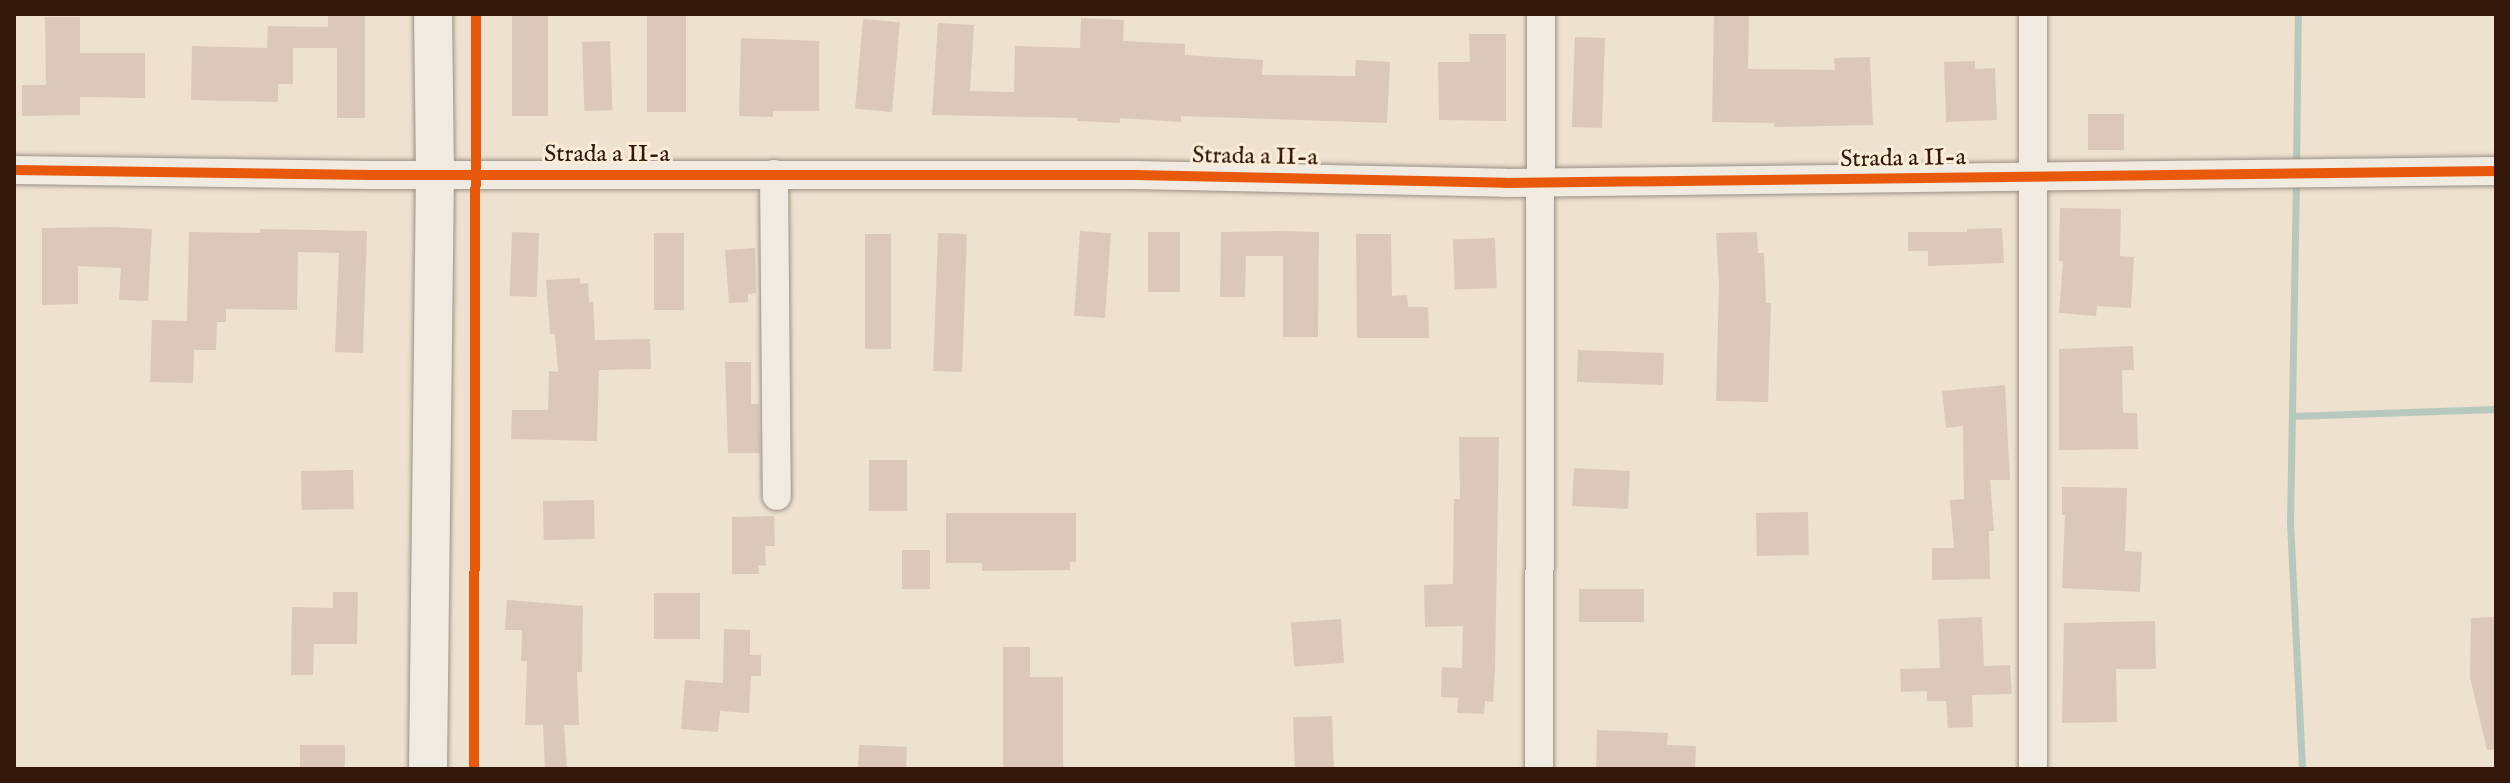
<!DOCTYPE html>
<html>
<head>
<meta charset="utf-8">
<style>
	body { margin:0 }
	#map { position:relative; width:2510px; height:783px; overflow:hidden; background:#eee1cf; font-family:"IM FELL English",serif }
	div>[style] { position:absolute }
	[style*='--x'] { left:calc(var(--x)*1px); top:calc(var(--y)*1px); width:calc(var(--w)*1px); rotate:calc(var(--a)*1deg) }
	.stream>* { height:7px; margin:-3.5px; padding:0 3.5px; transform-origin:3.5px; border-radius:3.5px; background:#b7c8be }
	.building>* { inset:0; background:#dbc8ba; transform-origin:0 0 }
	.roads { filter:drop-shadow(0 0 2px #9a9084) drop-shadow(0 0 2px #9a9084) }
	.street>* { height:28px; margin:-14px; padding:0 14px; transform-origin:14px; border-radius:14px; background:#f0eae0 }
	.secondary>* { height:38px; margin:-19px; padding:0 19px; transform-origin:19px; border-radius:19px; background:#f0eae0 }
	.cycleway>* { height:10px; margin:-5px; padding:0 5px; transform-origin:5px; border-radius:5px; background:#e8590c }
	span { translate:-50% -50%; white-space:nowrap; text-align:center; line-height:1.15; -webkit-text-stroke:6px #fcedd7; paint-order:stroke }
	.street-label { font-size:24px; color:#32170a }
	.frame { position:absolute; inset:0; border:16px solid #32170a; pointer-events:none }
</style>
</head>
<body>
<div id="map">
	<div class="stream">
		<i style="--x:2296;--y:168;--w:154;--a:-89.3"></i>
		<i style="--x:2296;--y:180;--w:342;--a:91"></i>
		<i style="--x:2290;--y:522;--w:247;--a:87.2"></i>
		<i style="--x:2292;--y:416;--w:204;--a:-2"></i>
	</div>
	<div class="building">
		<i style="clip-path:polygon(328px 14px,365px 14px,365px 118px,337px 118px,337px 48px,293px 48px,293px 84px,278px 84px,278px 102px,191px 100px,192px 46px,267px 48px,268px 26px,328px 27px)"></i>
		<i style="left:512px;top:14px;width:36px;height:102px"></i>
		<i style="left:647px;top:14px;width:39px;height:98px"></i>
		<i style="clip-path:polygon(1714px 14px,1749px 14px,1748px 69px,1835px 70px,1834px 58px,1870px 57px,1873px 125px,1774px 127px,1774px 123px,1712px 122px)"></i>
		<i style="clip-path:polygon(45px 17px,80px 17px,80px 53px,145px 53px,145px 98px,80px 97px,80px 115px,22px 116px,22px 85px,46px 85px)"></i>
		<i style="clip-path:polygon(1081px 18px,1124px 20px,1123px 41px,1185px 44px,1185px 55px,1263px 60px,1262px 75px,1355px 76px,1356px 60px,1390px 62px,1387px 123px,1181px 116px,1181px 122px,1120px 118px,1120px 123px,1077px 121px,1077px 118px,932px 115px,938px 23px,974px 25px,970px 91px,1014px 92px,1015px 46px,1080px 48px)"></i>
		<i style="left:863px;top:19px;width:37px;height:90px;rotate:5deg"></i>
		<i style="clip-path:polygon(1469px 34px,1506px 34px,1506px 121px,1439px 120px,1438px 62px,1470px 62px)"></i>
		<i style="left:1575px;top:37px;width:30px;height:90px;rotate:2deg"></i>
		<i style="clip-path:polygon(741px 38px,819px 41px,819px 111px,773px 111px,773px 117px,739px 116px)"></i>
		<i style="left:610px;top:41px;width:69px;height:28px;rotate:88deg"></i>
		<i style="clip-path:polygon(1975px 61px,1975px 69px,1995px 68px,1997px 120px,1946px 122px,1944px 62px)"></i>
		<i style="left:2088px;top:114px;width:36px;height:36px"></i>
		<i style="clip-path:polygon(2060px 208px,2121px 209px,2120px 256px,2134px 257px,2131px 308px,2097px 306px,2096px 316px,2059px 313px,2063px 261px,2059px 261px)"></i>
		<i style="clip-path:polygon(113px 227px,152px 229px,148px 301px,119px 300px,121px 268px,78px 266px,78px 304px,42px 305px,42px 228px)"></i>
		<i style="clip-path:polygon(2002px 228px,2004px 263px,1928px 266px,1928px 251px,1908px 251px,1908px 232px,1967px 232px,1967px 229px)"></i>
		<i style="clip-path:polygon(260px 229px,367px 231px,363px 353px,335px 352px,339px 253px,298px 252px,297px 310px,226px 309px,226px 322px,217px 322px,216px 350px,194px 350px,193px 383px,150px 382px,152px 320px,187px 321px,189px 232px,260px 233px)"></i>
		<i style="left:1080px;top:231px;width:31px;height:85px;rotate:4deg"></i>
		<i style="clip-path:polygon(1283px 231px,1319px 232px,1318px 337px,1283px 337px,1283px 256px,1246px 256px,1245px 297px,1220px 297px,1221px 232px)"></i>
		<i style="left:512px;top:232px;width:27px;height:64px;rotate:2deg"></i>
		<i style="left:1148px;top:232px;width:32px;height:60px"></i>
		<i style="clip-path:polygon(1757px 232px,1758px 253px,1764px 253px,1766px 303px,1771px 303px,1768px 402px,1716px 401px,1719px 284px,1716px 233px)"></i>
		<i style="left:654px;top:233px;width:30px;height:77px"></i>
		<i style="left:938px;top:233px;width:29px;height:138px;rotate:2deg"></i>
		<i style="left:865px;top:234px;width:26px;height:115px"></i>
		<i style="clip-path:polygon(1356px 234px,1391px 234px,1392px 296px,1407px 295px,1408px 307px,1428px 307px,1429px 338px,1357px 338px)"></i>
		<i style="left:1495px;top:238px;width:50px;height:42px;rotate:88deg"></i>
		<i style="clip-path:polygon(755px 248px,756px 293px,748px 294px,748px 302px,729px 303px,725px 250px)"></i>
		<i style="clip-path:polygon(580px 278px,580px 284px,588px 283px,589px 302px,593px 302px,595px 340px,650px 339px,651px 369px,599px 370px,597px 441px,511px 439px,512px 410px,548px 410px,549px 371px,558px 372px,555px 334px,550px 334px,546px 280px)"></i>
		<i style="clip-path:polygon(2133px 346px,2134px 370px,2122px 370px,2123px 413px,2137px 413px,2138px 449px,2059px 450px,2059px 349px)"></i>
		<i style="left:1578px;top:350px;width:86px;height:32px;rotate:2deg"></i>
		<i style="clip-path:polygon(725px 362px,751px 362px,751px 404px,759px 404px,760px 453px,728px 453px)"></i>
		<i style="clip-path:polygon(2005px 385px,2010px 480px,1990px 480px,1994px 531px,1989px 531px,1990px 579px,1932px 580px,1932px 548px,1954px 548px,1950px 500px,1964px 499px,1963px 426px,1946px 428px,1942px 391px)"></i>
		<i style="clip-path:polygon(1459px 437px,1499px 437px,1495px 671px,1493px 702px,1485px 701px,1484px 714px,1457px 713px,1458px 698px,1441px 697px,1442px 667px,1462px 668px,1463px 626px,1425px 627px,1424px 585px,1453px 584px,1454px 499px,1460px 499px)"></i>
		<i style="left:907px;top:460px;width:51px;height:38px;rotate:90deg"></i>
		<i style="left:1574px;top:468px;width:56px;height:38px;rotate:3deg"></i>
		<i style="left:353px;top:470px;width:39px;height:52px;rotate:89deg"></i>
		<i style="clip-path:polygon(2062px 487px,2127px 488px,2125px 551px,2142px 552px,2140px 592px,2062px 588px,2065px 515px,2062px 515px)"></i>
		<i style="left:594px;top:500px;width:39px;height:51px;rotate:89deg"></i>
		<i style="left:1808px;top:512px;width:43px;height:52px;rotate:89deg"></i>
		<i style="clip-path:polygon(946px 513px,1076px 513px,1076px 562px,1070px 562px,1070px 570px,982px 571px,982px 563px,946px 563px)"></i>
		<i style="clip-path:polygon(774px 516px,775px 546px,765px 546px,766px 566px,758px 565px,759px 574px,732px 574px,732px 517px)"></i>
		<i style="left:902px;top:550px;width:28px;height:39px"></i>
		<i style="left:1579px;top:589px;width:65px;height:33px"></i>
		<i style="clip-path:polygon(333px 592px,358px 592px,357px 644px,314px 644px,313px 675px,291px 675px,292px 607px,333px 608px)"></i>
		<i style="left:654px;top:593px;width:46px;height:46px"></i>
		<i style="clip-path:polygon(507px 600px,583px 606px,582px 672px,577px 672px,579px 725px,564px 725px,567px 769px,545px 769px,543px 725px,525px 725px,527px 661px,521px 661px,522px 630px,505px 630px)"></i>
		<i style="clip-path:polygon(1982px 617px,1984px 666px,2010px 665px,2012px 694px,1972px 695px,1973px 727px,1948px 728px,1946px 701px,1927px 701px,1927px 691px,1901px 692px,1900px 669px,1940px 668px,1938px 619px)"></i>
		<i style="clip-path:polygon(2496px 617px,2496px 749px,2487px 750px,2470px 677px,2471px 618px)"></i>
		<i style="left:1341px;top:619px;width:44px;height:50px;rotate:86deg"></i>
		<i style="clip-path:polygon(2155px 621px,2156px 669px,2116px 669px,2117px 722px,2062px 723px,2064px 623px)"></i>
		<i style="clip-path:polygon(724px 629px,750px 630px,750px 655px,761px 655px,761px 676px,751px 676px,749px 713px,720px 711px,718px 732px,681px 729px,685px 680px,723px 683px)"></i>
		<i style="clip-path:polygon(1003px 647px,1030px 647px,1030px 677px,1063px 677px,1063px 769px,1003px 769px)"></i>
		<i style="left:1332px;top:716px;width:53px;height:39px;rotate:88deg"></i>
		<i style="clip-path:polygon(1597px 730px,1668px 733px,1667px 745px,1696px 746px,1695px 769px,1596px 769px)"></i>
		<i style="left:345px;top:745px;width:24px;height:45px;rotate:90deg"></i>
		<i style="left:859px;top:745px;width:48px;height:24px;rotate:2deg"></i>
	</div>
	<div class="roads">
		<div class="street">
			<i style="--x:2033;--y:14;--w:755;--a:90"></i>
			<i style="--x:14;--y:170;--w:357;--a:0.8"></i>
			<i style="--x:371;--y:175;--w:764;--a:0"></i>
			<i style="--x:1135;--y:175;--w:370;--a:1.2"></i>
			<i style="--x:1505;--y:183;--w:991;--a:-0.69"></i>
			<i style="--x:774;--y:174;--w:322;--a:89.5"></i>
			<i style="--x:1539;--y:769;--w:755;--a:-89.85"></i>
		</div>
		<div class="secondary">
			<i style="--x:428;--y:769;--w:595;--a:-89.33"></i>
			<i style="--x:435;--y:174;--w:160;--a:-90.7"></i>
		</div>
	</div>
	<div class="cycleway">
		<i style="--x:14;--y:170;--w:357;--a:0.8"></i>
		<i style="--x:371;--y:175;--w:764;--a:0"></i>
		<i style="--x:1135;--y:175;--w:370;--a:1.2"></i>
		<i style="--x:1505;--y:183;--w:991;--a:-0.69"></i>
		<i style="--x:474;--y:769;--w:755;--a:-89.85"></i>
	</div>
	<div class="street-label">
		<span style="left:607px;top:155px">Strada a II-a</span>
		<span style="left:1255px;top:157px;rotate:1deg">Strada a II-a</span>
		<span style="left:1903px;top:159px;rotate:-1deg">Strada a II-a</span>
	</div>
	<div class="frame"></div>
</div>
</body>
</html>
